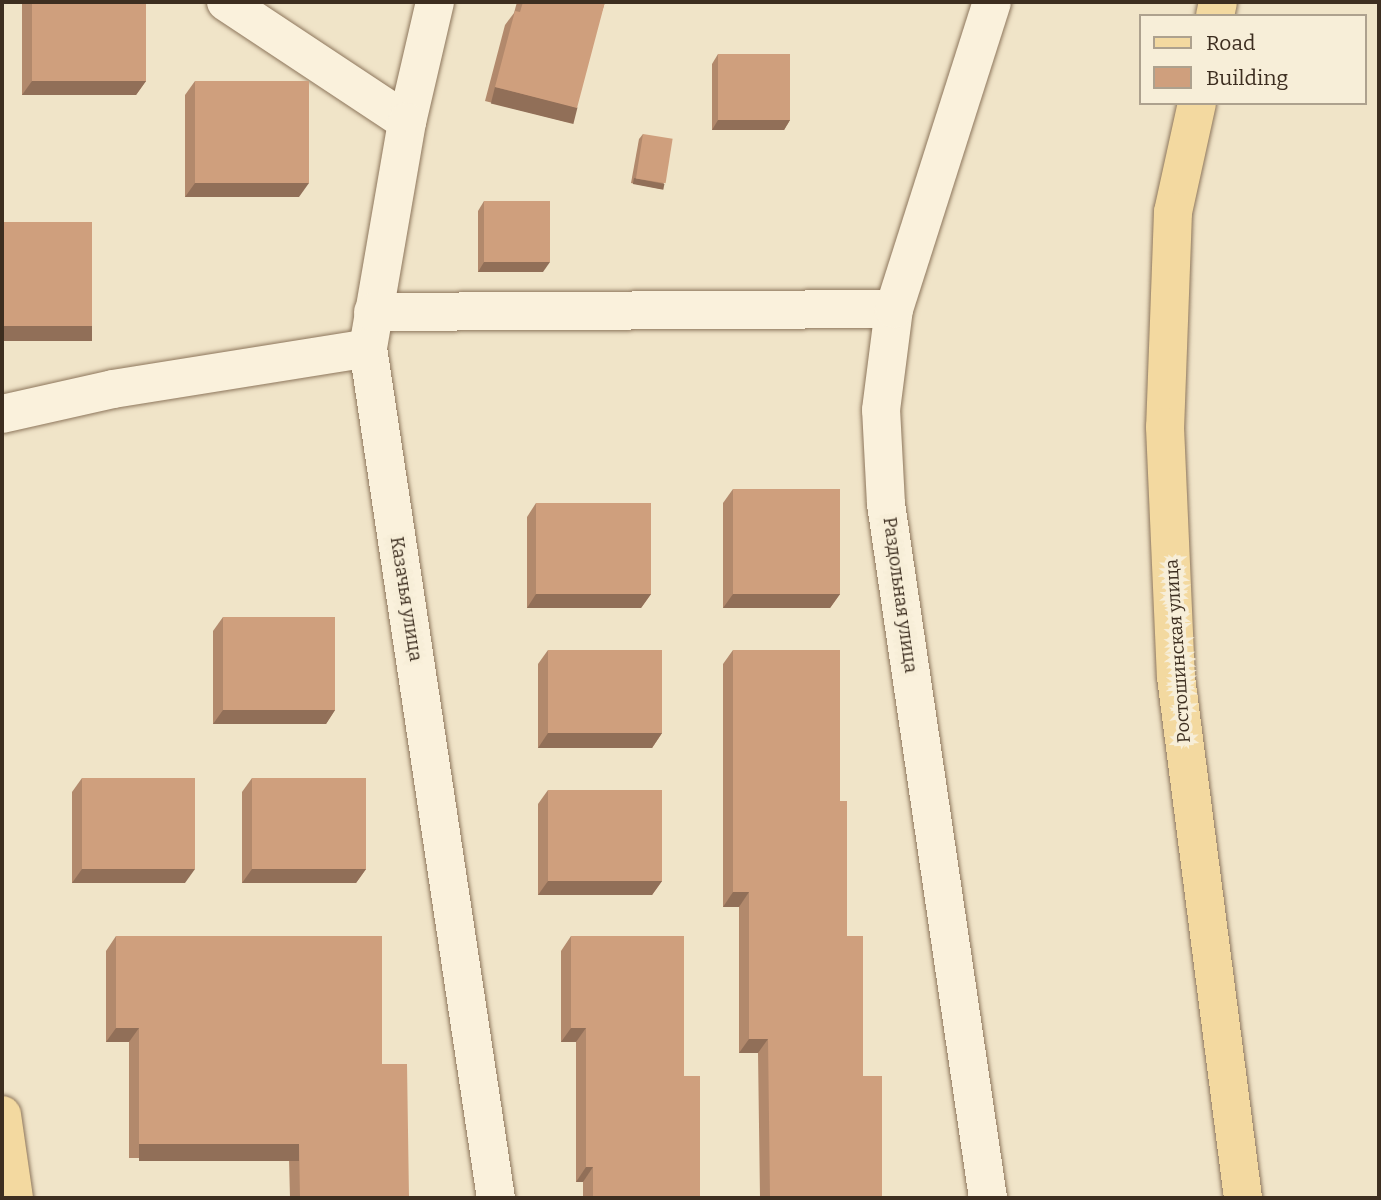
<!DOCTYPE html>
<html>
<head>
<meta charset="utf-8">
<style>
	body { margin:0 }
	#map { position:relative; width:1381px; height:1200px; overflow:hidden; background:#f0e4c8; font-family:Bitter,serif }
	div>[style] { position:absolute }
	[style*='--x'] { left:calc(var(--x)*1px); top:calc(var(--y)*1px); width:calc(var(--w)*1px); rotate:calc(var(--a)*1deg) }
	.roads { filter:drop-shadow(0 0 2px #8d765c) drop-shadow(0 0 2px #8d765c) }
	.minor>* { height:38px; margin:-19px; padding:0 19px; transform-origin:19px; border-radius:19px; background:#faf1dc }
	.major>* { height:38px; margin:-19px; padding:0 19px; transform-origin:19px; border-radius:19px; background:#f3d9a0 }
	.wall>* { inset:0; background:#b2896c }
	.shaded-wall>* { inset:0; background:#916f58; transform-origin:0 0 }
	.building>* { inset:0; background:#cf9f7d; transform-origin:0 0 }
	span { translate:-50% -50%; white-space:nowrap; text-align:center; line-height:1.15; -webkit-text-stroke:7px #f7eed8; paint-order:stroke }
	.street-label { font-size:18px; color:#3d2e20 }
	.frame { position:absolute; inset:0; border:4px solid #3d2e20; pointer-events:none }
	.legend { position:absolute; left:1139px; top:14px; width:228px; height:91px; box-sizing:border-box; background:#f7eed8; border:2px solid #ada18e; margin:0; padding:9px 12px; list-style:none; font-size:21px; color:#3d2e20 }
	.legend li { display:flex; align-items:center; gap:14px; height:35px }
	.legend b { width:35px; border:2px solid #ada18e }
</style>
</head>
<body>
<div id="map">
	<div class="roads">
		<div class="minor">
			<i style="--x:226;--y:2;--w:217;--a:33.5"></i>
			<i style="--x:435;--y:2;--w:123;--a:103.1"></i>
			<i style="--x:407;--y:122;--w:229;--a:99.8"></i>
			<i style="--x:368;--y:348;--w:860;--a:81.44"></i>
			<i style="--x:373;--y:312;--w:521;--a:-0.33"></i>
			<i style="--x:2;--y:414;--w:114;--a:-12.7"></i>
			<i style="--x:113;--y:389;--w:258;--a:-9.1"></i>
			<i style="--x:988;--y:1198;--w:701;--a:-98.36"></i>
			<i style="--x:886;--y:504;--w:94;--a:-93"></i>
			<i style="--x:881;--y:410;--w:102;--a:-82.7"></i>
			<i style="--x:894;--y:309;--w:322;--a:-72.3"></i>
		</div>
		<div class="major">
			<i style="--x:1215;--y:16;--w:14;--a:-78"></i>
			<i style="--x:1197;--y:103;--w:112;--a:102.4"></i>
			<i style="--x:1173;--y:212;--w:215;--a:92.1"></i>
			<i style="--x:1165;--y:427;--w:250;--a:87.5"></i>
			<i style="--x:1176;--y:677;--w:525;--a:82.67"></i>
			<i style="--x:2;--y:1115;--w:84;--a:81.8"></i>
		</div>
	</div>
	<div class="wall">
		<i style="clip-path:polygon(22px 2px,146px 2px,146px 81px,136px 95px,22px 95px)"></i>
		<i style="clip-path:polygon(517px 2px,605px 2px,567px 122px,485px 101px,505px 25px,514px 13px)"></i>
		<i style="clip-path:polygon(718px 54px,790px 120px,784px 130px,712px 130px,712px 64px)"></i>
		<i style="clip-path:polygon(195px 81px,299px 197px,185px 197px,185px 95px)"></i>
		<i style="clip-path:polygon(643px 134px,664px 184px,661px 189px,631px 183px,639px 139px)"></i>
		<i style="clip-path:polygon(484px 201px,543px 272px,478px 272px,478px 211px)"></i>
		<i style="clip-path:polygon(733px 489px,840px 594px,830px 608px,723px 608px,723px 503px)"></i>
		<i style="clip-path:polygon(536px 503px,651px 594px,641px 608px,527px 608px,527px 517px)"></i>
		<i style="clip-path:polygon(223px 617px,335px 710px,326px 724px,213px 724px,213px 631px)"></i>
		<i style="clip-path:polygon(548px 650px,662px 733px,652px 748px,538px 748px,538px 664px)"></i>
		<i style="clip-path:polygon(733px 650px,840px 801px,847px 936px,863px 1076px,882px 1198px,760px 1198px,758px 1053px,739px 1053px,739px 907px,723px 907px,723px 664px)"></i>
		<i style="clip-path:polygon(82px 778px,185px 883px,72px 883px,72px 792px)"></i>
		<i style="clip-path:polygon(252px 778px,366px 869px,356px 883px,242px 883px,242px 792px)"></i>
		<i style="clip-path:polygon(548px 790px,662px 881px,652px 895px,538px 895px,538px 804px)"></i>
		<i style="clip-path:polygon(116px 936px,382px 1064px,409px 1198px,290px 1198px,289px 1158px,129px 1158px,129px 1042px,106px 1042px,106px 951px)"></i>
		<i style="clip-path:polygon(571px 936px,684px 1076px,700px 1198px,583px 1198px,583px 1182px,576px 1182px,576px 1042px,561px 1042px,561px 951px)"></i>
	</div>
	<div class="shaded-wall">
		<i style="clip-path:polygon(32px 81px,146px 81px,136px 95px,22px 95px)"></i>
		<i style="left:495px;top:87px;width:85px;height:17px;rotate:14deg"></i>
		<i style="clip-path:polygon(718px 120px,790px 120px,784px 130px,712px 130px)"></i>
		<i style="left:634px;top:178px;width:31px;height:6px;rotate:11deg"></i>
		<i style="clip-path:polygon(195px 183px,309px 183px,299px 197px,185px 197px)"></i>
		<i style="clip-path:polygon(484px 262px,550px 262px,543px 272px,478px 272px)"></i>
		<i style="left:2px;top:326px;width:90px;height:15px"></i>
		<i style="clip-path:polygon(536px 594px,651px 594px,641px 608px,527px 608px)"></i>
		<i style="clip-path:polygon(733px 594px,840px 594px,830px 608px,723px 608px)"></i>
		<i style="clip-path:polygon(223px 710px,335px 710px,326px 724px,213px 724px)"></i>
		<i style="clip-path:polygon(548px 733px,662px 733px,652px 748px,538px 748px)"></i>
		<i style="clip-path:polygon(82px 869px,195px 869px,185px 883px,72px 883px)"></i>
		<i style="clip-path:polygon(252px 869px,366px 869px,356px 883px,242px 883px)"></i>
		<i style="clip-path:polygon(548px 881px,662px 881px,652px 895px,538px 895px)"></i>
		<i style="clip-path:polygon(733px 892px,749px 892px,739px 907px,723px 907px)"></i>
		<i style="clip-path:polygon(116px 1028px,139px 1028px,129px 1042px,106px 1042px)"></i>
		<i style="clip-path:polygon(571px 1028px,586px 1028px,576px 1042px,561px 1042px)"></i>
		<i style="clip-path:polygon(749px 1039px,768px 1039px,758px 1053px,739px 1053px)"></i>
		<i style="left:139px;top:1144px;width:160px;height:17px"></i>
		<i style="clip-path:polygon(586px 1167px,593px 1167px,583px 1182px,576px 1182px)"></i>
	</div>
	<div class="building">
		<i style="left:32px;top:2px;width:114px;height:79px"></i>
		<i style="clip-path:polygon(523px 2px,605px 2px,577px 108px,495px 87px,515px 11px,520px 12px)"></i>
		<i style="left:718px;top:54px;width:72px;height:66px"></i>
		<i style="left:195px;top:81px;width:114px;height:102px"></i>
		<i style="left:643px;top:134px;width:30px;height:45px;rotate:9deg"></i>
		<i style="left:484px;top:201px;width:66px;height:61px"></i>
		<i style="left:2px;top:222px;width:90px;height:104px"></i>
		<i style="left:733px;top:489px;width:107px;height:105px"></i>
		<i style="left:536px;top:503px;width:115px;height:91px"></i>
		<i style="left:223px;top:617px;width:112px;height:93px"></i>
		<i style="left:548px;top:650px;width:114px;height:83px"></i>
		<i style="clip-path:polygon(733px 650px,840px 650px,840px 801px,847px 801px,847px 936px,863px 936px,863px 1076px,882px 1076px,882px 1198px,770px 1198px,768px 1039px,749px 1039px,749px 892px,733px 892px)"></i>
		<i style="left:82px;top:778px;width:113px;height:91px"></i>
		<i style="left:252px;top:778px;width:114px;height:91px"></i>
		<i style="left:548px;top:790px;width:114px;height:91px"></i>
		<i style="clip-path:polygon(116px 936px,382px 936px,382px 1064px,407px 1064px,409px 1198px,300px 1198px,299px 1144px,139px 1144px,139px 1028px,116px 1028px)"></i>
		<i style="clip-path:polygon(571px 936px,684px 936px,684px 1076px,700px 1076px,700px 1198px,593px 1198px,593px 1167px,586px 1167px,586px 1028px,571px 1028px)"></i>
	</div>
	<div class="street-label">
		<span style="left:900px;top:595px;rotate:82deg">Раздольная улица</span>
		<span style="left:406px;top:599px;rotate:81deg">Казачья улица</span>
		<span style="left:1178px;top:651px;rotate:-94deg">Ростошинская улица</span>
	</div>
	<div class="frame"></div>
	<ul class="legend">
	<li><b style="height:9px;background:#f3d9a0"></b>Road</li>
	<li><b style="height:19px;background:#cf9f7d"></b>Building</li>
	</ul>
</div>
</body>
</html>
